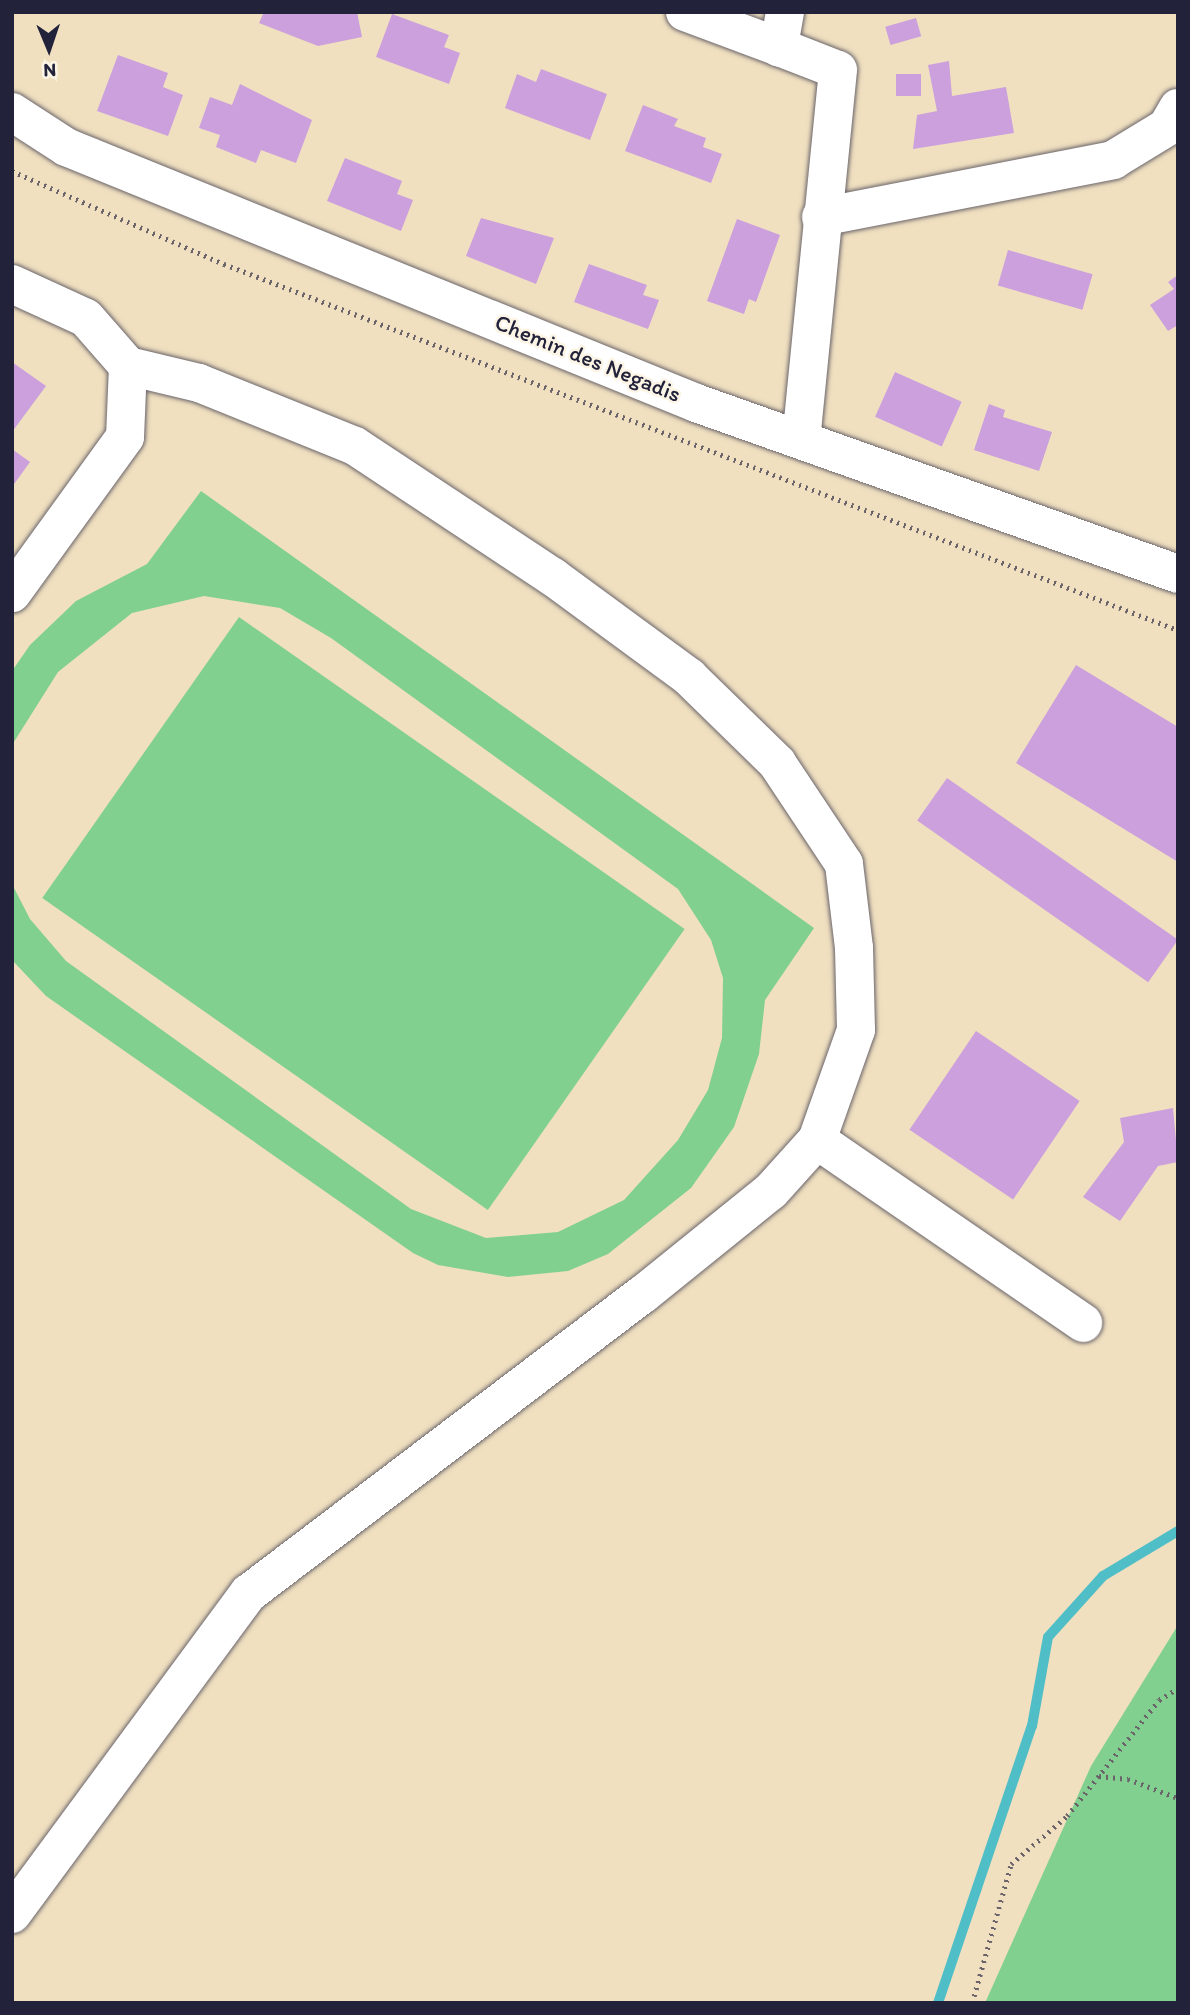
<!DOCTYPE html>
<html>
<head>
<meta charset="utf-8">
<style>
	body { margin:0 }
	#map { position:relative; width:1190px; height:2015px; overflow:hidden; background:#f0e0c0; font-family:Itim,sans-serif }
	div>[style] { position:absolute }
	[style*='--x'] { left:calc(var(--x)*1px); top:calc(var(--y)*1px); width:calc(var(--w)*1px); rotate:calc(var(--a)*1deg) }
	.green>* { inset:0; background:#82d08f; transform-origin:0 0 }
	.stream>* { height:10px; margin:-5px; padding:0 5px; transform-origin:5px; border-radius:5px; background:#50bec7 }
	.building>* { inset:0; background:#cba0dc; transform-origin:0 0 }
	.path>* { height:4.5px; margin-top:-2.25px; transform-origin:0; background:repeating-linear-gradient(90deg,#6a646a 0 2px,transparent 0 7px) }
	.roads { filter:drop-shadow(0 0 2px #6a646a) drop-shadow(0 0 2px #6a646a) }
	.minor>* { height:38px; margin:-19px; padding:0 19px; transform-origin:19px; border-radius:19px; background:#fff }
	span { translate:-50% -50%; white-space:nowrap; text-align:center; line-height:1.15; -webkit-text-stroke:5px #fcf5e5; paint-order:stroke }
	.street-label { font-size:23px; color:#22223b }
	.frame { position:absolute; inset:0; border:14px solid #22223b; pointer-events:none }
	.north { position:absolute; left:14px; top:14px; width:70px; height:70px; -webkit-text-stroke:5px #fcf5e5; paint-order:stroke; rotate:178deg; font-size:19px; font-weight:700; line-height:28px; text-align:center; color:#22223b }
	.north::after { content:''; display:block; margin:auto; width:24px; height:32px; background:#22223b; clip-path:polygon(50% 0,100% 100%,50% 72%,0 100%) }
</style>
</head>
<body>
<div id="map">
	<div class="green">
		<i style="clip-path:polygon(201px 491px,814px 928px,765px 1000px,759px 1054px,734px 1127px,691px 1188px,608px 1254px,568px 1271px,508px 1277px,438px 1265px,413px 1253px,46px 996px,12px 960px,12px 884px,30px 919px,66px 961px,411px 1209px,486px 1238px,558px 1232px,624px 1200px,678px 1140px,708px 1090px,722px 1038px,723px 978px,711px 940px,678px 889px,331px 638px,280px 608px,204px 596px,132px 613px,58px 672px,12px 745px,12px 671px,30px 645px,76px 601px,147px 564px)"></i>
		<i style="left:239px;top:617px;width:544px;height:343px;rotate:35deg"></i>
		<i style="clip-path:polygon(1178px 1625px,1178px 2003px,985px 2003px,1091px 1766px)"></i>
	</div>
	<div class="stream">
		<i style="--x:938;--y:2003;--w:293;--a:-71.3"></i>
		<i style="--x:1032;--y:1726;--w:90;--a:-79.8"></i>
		<i style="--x:1048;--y:1637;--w:82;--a:-48"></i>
		<i style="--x:1103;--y:1576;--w:87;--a:-31"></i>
	</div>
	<div class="building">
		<i style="clip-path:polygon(264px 12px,357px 12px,362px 37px,318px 46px,259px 23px)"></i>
		<i style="clip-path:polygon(392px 14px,449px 35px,444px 47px,460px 53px,449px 84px,376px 57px)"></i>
		<i style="left:916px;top:18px;width:19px;height:32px;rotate:74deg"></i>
		<i style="clip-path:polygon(118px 55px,168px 73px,163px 87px,183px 95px,168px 136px,97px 111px)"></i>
		<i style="clip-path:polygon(949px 61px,952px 96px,1006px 87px,1014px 133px,913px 149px,917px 115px,937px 111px,928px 65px)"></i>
		<i style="clip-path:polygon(541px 69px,607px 94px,590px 140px,505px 108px,517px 74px,536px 82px)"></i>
		<i style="left:896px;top:74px;width:25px;height:22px"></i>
		<i style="clip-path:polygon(240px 84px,312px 120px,296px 163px,261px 150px,256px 163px,216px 147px,220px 135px,199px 128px,210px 97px,232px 105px)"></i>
		<i style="clip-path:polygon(643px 105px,678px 119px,674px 126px,706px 138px,703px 147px,722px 154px,711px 183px,625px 151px)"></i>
		<i style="clip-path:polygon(345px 158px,402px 181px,397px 194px,413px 200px,401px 231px,327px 201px)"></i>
		<i style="clip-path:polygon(481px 218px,554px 238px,536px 284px,466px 256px)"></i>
		<i style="clip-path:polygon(737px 219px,780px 235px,756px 302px,749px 299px,744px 314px,707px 301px)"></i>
		<i style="left:1008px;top:250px;width:88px;height:37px;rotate:16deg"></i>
		<i style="clip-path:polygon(589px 264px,647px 285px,643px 295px,659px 300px,648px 329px,574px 302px)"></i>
		<i style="clip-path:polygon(1178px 275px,1178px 325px,1168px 331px,1150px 305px,1174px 289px,1168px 282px)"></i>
		<i style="clip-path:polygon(12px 362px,46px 386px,12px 432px)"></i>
		<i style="left:895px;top:372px;width:73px;height:49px;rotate:24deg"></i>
		<i style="clip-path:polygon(989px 404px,1005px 410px,1003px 417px,1052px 432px,1039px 471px,974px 450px)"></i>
		<i style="clip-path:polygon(12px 449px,30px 462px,12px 487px)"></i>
		<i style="clip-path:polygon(1076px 665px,1178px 727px,1178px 862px,1016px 763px)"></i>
		<i style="left:947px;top:778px;width:282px;height:52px;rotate:35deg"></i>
		<i style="left:976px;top:1031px;width:125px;height:119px;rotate:34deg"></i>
		<i style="clip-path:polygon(1173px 1108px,1178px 1162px,1158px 1166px,1120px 1221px,1083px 1197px,1124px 1142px,1120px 1118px)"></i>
	</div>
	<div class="path">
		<i style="--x:12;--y:171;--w:232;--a:23.7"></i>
		<i style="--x:224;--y:264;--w:1022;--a:20.99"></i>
		<i style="--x:1099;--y:1776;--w:29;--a:6"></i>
		<i style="--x:1128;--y:1779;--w:53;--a:20.8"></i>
		<i style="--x:972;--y:2003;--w:144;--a:-74.3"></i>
		<i style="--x:1011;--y:1864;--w:74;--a:-40.6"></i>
		<i style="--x:1067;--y:1816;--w:148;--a:-51.6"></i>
		<i style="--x:1159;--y:1700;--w:22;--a:-32"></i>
	</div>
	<div class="roads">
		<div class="minor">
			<i style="--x:685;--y:12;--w:100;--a:20.4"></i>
			<i style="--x:785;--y:12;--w:36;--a:100"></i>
			<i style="--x:779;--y:47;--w:63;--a:21.3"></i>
			<i style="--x:838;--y:70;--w:371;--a:95.7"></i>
			<i style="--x:12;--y:112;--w:64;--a:32.9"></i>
			<i style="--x:66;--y:147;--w:680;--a:22.11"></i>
			<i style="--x:696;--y:403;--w:511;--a:19.53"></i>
			<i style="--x:821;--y:217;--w:298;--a:-11"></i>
			<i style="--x:1113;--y:160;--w:63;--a:-31.4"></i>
			<i style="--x:1167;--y:127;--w:22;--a:-60"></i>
			<i style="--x:12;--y:284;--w:81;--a:24.7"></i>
			<i style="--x:86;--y:318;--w:64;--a:48.8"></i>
			<i style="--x:128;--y:366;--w:71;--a:92.4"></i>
			<i style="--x:125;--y:437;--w:193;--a:125.9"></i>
			<i style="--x:128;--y:366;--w:73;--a:13.5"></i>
			<i style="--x:199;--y:383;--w:168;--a:22"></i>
			<i style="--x:355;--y:446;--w:237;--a:33.5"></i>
			<i style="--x:553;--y:577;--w:169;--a:36.3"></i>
			<i style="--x:689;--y:677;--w:123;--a:44.3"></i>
			<i style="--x:777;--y:763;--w:121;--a:56.4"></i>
			<i style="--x:844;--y:864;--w:85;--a:83.2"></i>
			<i style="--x:854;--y:948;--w:82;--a:88.6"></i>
			<i style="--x:856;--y:1030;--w:117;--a:109.5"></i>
			<i style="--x:817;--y:1140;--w:323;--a:34.5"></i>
			<i style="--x:12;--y:1914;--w:399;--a:-53.6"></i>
			<i style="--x:249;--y:1593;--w:493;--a:-37.2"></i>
			<i style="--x:642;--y:1295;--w:166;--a:-38.9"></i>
			<i style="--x:771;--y:1191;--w:69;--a:-48"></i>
		</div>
	</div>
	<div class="street-label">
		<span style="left:588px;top:358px;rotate:22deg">Chemin des Negadis</span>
	</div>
	<div class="frame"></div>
	<div class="north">N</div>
</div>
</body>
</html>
